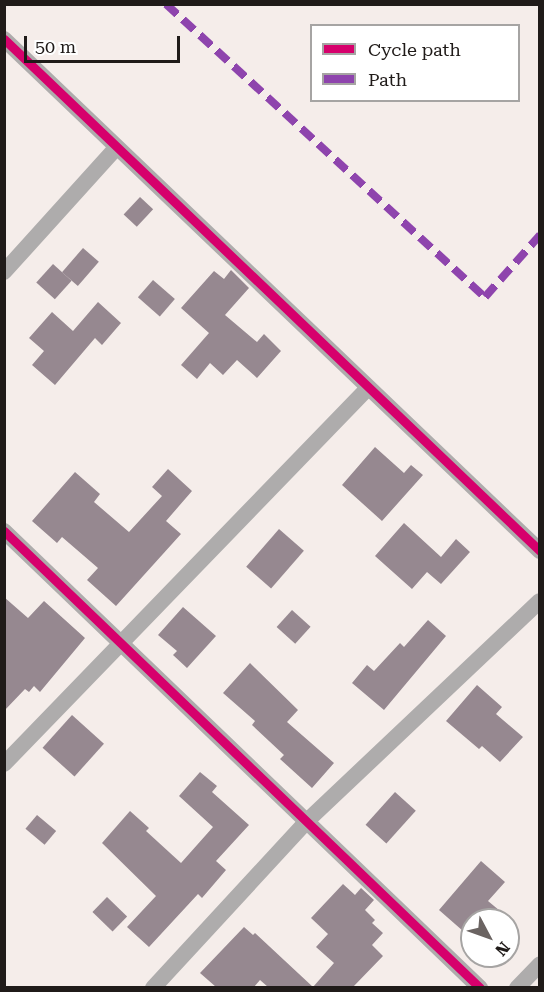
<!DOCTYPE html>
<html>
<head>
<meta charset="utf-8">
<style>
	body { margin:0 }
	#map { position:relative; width:544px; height:992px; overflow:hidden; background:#f5edea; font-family:"Roboto Serif",serif }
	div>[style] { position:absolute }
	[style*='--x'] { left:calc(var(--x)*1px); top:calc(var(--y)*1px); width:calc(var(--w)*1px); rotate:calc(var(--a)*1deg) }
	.building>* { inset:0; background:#968890; transform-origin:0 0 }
	.minor>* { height:16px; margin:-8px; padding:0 8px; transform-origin:8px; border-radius:8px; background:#aeacac }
	.quiet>* { height:8px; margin-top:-4px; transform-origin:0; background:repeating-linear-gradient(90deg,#8e44ad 0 15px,transparent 0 23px) }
	.cycleway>* { height:9px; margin:-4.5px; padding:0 4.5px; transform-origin:4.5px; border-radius:4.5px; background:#d6006c }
	span { translate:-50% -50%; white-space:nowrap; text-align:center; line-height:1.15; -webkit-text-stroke:6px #fff; paint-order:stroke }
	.frame { position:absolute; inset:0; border:6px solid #201b19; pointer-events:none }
	.legend { position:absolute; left:310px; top:24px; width:210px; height:78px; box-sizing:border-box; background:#fff; border:2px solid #a6a4a3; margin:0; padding:8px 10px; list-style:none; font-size:18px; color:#201b19 }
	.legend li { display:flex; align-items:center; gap:12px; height:30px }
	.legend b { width:30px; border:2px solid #a6a4a3 }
	.north { position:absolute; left:460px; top:908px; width:60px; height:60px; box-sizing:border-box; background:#fff; border:2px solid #a6a4a3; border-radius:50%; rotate:131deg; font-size:16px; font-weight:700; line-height:24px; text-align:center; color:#201b19 }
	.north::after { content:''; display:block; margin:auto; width:21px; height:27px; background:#6b6462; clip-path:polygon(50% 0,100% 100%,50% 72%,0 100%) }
	.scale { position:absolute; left:24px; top:36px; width:156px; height:27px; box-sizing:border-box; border:3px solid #201b19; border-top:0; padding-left:8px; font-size:18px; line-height:21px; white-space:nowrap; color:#201b19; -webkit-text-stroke:4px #fff; paint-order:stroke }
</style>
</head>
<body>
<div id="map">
	<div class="building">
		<i style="left:140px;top:197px;width:18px;height:24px;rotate:43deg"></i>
		<i style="left:83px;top:248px;width:21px;height:32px;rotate:41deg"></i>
		<i style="left:53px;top:264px;width:25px;height:25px;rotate:42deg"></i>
		<i style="clip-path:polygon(231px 270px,249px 288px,225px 315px,257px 342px,264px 334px,281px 351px,257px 378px,237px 360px,223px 375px,210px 363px,197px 379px,181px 365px,209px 333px,181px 308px,214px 271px,224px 279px)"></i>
		<i style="left:153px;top:280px;width:29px;height:23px;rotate:41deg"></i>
		<i style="clip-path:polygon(98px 302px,121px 323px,102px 345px,95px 338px,55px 385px,32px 365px,44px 351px,29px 338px,52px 312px,73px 331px)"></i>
		<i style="clip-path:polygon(375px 447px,404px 473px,411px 465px,423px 475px,382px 521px,342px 485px)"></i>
		<i style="clip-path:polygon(168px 469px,192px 491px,166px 521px,181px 534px,116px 606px,87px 580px,98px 568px,62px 537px,57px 543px,32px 521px,75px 472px,100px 494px,94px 502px,129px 532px,162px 496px,152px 487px)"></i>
		<i style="clip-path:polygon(404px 523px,441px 557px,456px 539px,470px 552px,441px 584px,427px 572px,412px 589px,375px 556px)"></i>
		<i style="left:279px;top:529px;width:33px;height:50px;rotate:41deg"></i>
		<i style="clip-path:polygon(4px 597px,28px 618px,44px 601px,85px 638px,40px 692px,34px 686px,29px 692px,25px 689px,4px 711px)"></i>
		<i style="clip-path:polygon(183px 607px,216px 636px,187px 668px,173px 655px,177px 651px,158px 635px)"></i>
		<i style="left:292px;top:610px;width:25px;height:23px;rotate:42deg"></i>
		<i style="clip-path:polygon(428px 620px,446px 636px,384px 710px,352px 683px,367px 665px,374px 671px,400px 643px,404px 647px)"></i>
		<i style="clip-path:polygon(250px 663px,298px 710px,287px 722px,334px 763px,312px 788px,280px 759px,284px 755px,252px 725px,255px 721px,223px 693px)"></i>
		<i style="clip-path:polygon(477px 685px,502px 707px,496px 714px,523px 737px,500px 762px,482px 746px,479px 749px,446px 721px)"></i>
		<i style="left:72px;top:715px;width:43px;height:44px;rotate:42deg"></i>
		<i style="clip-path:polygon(200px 772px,217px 786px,212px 792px,249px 825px,216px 861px,226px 870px,202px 898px,198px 894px,149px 947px,127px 927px,156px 896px,102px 843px,130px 811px,149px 828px,146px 831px,181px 863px,213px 827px,179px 796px)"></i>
		<i style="left:395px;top:792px;width:28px;height:44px;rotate:42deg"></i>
		<i style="left:37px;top:815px;width:25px;height:18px;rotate:40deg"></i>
		<i style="clip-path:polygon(481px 861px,505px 882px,488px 901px,511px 920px,472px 920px,463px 931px,439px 910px)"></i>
		<i style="clip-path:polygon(343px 884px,355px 895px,361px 888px,374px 900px,365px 910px,375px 920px,372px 923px,383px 933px,372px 945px,383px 956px,353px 987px,268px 987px,260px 980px,254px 987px,216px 987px,200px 973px,244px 927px,253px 935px,255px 933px,313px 987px,334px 963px,316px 947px,328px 934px,311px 918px)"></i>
		<i style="left:107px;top:897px;width:28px;height:21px;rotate:44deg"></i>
	</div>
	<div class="minor">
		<i style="--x:4;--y:39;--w:741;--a:43.69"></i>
		<i style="--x:4;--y:272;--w:167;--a:-47.9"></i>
		<i style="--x:4;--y:531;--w:660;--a:43.83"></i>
		<i style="--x:4;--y:764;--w:523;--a:-45.93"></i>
		<i style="--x:153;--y:988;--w:227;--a:-47.3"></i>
		<i style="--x:307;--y:821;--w:320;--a:-43.4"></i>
		<i style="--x:517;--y:988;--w:33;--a:-46"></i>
	</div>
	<div class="quiet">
		<i style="--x:166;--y:4;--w:433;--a:42.6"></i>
		<i style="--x:485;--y:297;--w:83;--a:-48.4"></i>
	</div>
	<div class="cycleway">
		<i style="--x:4;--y:39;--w:741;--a:43.69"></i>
		<i style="--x:4;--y:531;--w:660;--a:43.83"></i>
	</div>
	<div class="frame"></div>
	<ul class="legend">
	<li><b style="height:8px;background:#d6006c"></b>Cycle path</li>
	<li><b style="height:8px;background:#8e44ad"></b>Path</li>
	</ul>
	<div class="north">N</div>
	<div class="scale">50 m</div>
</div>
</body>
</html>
